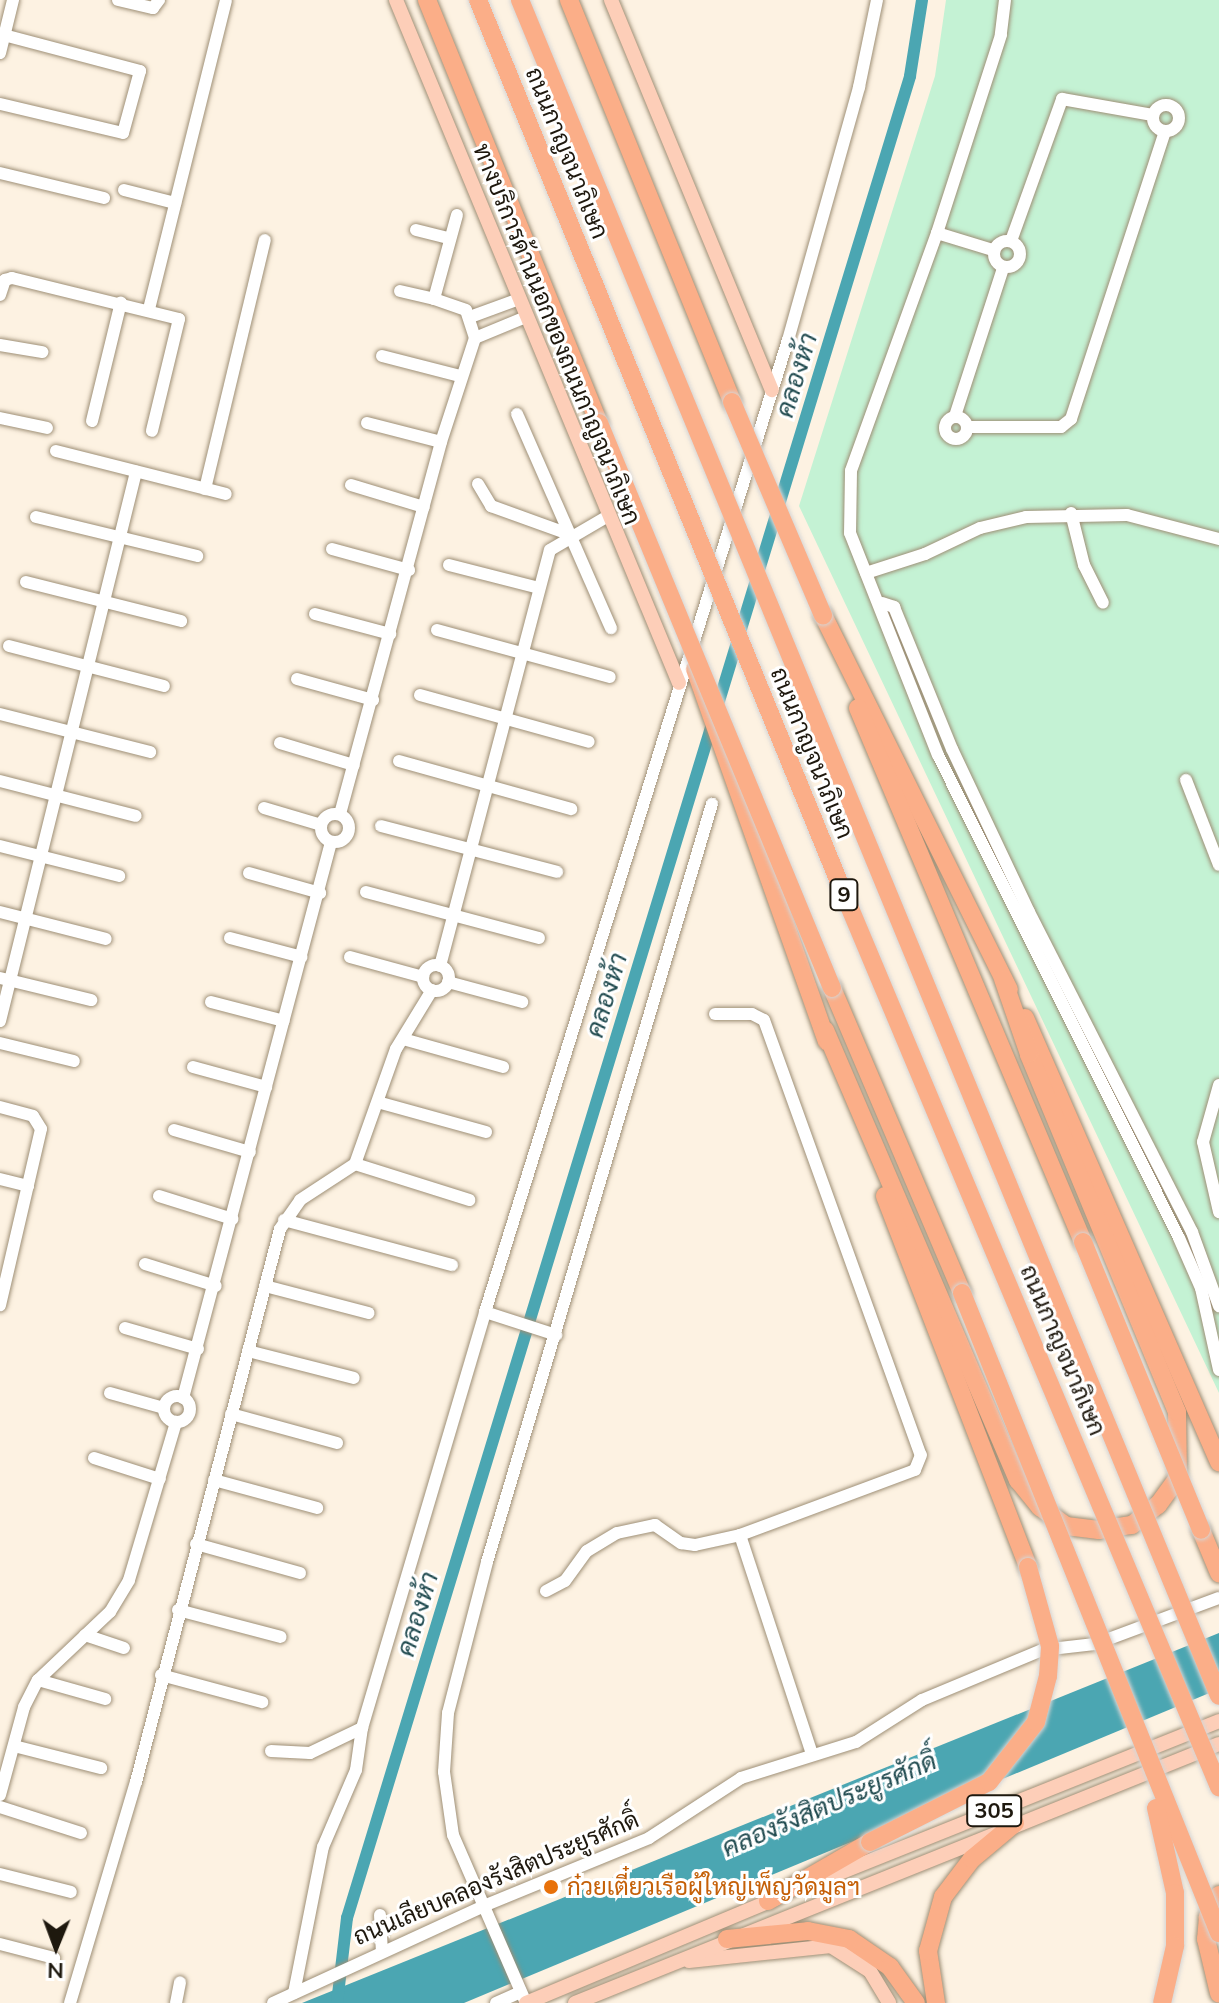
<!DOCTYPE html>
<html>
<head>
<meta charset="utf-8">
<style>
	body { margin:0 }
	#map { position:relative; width:1219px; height:2003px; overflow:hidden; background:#fdf2e2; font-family:Mulish,Sarabun,sans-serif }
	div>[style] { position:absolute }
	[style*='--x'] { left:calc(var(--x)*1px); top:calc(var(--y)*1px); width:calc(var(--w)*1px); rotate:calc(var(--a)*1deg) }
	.green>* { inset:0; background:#c4f2d4 }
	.water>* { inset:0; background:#4ba6b2 }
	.canal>* { height:12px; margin:-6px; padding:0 6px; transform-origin:6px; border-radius:6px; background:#4ba6b2 }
	.roads { filter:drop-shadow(0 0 2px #9e8f76) drop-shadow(0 0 2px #9e8f76) }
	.minor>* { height:12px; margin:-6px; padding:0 6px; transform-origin:6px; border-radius:6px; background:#fff }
	.minor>.ring { margin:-6px; padding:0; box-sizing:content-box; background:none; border:12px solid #fff; border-radius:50% }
	.major>* { height:14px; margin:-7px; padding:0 7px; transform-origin:7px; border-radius:7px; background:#fdceb8 }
	.highway>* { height:18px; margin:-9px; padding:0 9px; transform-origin:9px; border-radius:9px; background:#fbae88 }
	.bridges { filter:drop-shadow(0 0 2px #d6d5d4) drop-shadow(0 0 2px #d6d5d4) }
	.highway-bridge>* { height:18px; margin:-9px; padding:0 9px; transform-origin:9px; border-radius:9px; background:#fbae88 }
	.dots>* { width:22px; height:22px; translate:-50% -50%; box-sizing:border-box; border:4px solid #fff; border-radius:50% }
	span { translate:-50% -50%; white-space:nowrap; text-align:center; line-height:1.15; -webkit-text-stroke:6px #fff; paint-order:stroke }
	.shield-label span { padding:2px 6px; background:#fff; border:2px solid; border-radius:6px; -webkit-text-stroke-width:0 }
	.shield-label { font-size:22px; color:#1e180e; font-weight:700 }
	.street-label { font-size:24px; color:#1e180e }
	.food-label { font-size:24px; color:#c56008 }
	.left { translate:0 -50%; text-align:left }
	.water-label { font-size:26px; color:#214b50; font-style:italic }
	.north { position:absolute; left:16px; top:1907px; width:80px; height:80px; -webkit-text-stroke:6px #fff; paint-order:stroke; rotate:181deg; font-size:22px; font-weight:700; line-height:32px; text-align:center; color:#1e180e }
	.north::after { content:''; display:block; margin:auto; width:28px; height:36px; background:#1e180e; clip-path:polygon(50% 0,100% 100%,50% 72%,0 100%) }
</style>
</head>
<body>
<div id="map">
	<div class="green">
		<i style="clip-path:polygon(946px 0,1219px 0,1219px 1393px,799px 506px,935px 76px)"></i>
	</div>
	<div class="water">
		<i style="clip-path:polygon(1219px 1633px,1219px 1689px,464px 2003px,302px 2003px)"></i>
	</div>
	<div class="canal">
		<i style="--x:337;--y:2003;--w:86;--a:-83.3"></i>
		<i style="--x:347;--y:1918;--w:1926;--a:-73"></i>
		<i style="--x:910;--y:76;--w:77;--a:-81"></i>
	</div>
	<div class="roads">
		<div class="minor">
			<i style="--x:118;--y:0;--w:36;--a:13"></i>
			<i style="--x:153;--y:8;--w:10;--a:-53"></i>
			<i style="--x:1005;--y:0;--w:35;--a:97"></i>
			<i style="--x:1001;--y:35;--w:208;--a:107.9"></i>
			<i style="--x:937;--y:233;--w:253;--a:109.9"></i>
			<i style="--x:851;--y:471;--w:62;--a:90.9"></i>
			<i style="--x:850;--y:533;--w:239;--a:68.4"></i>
			<i style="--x:938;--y:755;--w:540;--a:63.48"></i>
			<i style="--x:1179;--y:1238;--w:55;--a:66.3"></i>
			<i style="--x:1201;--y:1288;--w:84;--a:77.6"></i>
			<i style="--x:0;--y:34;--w:145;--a:14.8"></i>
			<i style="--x:140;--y:71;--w:64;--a:105.3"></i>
			<i style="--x:123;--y:133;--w:126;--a:-166.7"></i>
			<i style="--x:0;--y:53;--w:55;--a:-76.2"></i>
			<i class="ring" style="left:1153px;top:105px;width:14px;height:14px"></i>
			<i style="--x:0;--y:173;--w:107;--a:13.5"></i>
			<i style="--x:124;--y:190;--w:53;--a:14.3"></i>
			<i style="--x:416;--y:230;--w:34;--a:14"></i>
			<i style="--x:937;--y:233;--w:59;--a:16.9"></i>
			<i class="ring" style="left:994px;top:241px;width:14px;height:14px"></i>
			<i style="--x:1011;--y:241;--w:151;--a:-70.2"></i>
			<i style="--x:1062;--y:99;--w:92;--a:10"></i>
			<i style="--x:400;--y:291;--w:35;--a:13"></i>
			<i style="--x:0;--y:295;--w:16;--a:-72"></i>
			<i style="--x:5;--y:280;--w:7;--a:-16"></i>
			<i style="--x:12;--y:278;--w:172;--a:13.8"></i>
			<i style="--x:179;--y:319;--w:115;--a:103.6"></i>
			<i style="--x:149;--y:309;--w:318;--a:-76"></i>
			<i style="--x:470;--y:317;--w:52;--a:-20.2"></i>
			<i style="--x:475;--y:338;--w:55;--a:-22.4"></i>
			<i style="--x:0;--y:345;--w:43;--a:9.5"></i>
			<i style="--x:382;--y:356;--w:81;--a:14.4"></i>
			<i style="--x:517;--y:414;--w:234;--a:66.3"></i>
			<i style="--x:955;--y:416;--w:156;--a:-72"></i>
			<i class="ring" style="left:945px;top:417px;width:10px;height:10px"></i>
			<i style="--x:0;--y:418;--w:48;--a:12"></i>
			<i style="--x:92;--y:421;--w:122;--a:-76.3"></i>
			<i style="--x:367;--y:423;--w:76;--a:14.4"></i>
			<i style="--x:968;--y:427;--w:93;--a:0"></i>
			<i style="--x:1061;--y:427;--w:13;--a:-39"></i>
			<i style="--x:1071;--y:419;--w:302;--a:-71.9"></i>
			<i style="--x:56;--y:451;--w:175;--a:14.2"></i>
			<i style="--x:478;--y:484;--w:26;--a:59"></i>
			<i style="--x:491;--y:506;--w:85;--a:19.9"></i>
			<i style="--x:351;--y:485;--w:76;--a:16.8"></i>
			<i style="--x:205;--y:489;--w:256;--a:-76.5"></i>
			<i style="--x:1071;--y:513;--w:54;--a:76"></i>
			<i style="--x:1084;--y:565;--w:42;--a:63.4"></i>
			<i style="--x:36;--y:517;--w:166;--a:13.6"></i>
			<i style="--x:332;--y:549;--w:80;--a:15.3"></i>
			<i style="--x:449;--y:565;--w:93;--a:14.3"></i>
			<i style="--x:866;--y:573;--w:62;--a:-17.9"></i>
			<i style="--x:925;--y:554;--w:61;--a:-25.3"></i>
			<i style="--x:980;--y:528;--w:47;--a:-13.4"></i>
			<i style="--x:1026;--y:517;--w:101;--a:-1.1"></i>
			<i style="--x:1127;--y:515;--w:95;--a:14.6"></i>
			<i style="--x:26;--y:582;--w:160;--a:14.1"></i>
			<i style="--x:882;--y:603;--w:13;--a:18"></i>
			<i style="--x:894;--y:607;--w:153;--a:67.8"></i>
			<i style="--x:952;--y:749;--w:180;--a:64.7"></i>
			<i style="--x:1029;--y:912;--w:359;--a:63"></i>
			<i style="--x:1192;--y:1232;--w:79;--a:70"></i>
			<i style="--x:315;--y:614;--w:78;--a:14.9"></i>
			<i style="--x:437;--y:630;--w:179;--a:15.2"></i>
			<i style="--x:9;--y:646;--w:160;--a:14.5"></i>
			<i style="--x:297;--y:679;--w:79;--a:15.4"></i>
			<i style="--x:420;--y:695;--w:175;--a:15.5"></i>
			<i style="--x:0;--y:714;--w:155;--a:14.2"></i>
			<i style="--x:280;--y:743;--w:77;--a:16.6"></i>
			<i style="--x:399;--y:761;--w:179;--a:15.6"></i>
			<i style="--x:1186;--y:780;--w:91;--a:68.8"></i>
			<i style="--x:0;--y:781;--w:140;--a:14.4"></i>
			<i style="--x:264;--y:808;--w:59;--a:16.6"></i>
			<i class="ring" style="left:321px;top:814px;width:16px;height:16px"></i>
			<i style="--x:340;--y:814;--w:385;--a:-74.8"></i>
			<i style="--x:441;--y:442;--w:109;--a:-71.9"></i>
			<i style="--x:475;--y:338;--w:29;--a:-108"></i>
			<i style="--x:466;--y:310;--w:34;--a:-161"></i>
			<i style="--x:434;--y:299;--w:87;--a:-74.7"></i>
			<i style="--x:381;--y:826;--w:182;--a:14.6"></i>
			<i style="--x:0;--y:846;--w:123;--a:14.1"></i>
			<i style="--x:249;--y:873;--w:74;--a:15.7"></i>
			<i style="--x:366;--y:892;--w:179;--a:14.9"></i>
			<i style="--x:0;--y:912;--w:109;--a:14.3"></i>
			<i style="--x:230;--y:938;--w:74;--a:14.8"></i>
			<i style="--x:350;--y:957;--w:76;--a:15.3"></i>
			<i class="ring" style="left:423px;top:965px;width:14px;height:14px"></i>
			<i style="--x:440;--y:966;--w:430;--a:-75.2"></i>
			<i style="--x:550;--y:550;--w:67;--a:-30.4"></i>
			<i style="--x:0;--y:978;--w:94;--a:13.6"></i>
			<i style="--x:448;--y:982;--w:77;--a:15.1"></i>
			<i style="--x:211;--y:1002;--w:75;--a:14.6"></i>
			<i style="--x:715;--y:1014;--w:37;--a:0"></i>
			<i style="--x:752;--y:1014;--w:13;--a:27"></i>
			<i style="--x:764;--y:1020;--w:462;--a:70.2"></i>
			<i style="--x:921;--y:1455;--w:16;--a:112"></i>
			<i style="--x:915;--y:1470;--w:187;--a:159.6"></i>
			<i style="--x:740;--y:1535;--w:231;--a:71.8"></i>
			<i style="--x:0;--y:1021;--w:566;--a:-76.09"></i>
			<i style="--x:403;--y:1039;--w:104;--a:15.6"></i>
			<i style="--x:0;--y:1043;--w:76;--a:13.7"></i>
			<i style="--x:193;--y:1067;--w:76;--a:15.3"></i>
			<i style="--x:1219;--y:1085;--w:59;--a:105.7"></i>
			<i style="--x:1203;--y:1142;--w:72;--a:77.1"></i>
			<i style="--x:381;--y:1103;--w:109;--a:15.4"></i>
			<i style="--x:0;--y:1107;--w:34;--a:15"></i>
			<i style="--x:33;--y:1116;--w:15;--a:58"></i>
			<i style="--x:41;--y:1129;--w:181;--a:103.1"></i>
			<i style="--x:174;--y:1130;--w:79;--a:16.1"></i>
			<i style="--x:355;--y:1164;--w:120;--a:17.5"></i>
			<i style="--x:0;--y:1179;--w:29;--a:14"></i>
			<i style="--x:159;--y:1196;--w:77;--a:17.3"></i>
			<i style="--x:284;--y:1220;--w:174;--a:15"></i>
			<i style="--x:145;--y:1264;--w:74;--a:17.2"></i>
			<i style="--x:265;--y:1286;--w:107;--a:14.6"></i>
			<i style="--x:485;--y:1312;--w:75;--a:17.9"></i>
			<i style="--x:125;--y:1328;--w:76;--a:16"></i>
			<i style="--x:248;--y:1351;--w:109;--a:14.3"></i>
			<i style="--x:110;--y:1393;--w:56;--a:15.5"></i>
			<i class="ring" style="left:164px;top:1396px;width:14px;height:14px"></i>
			<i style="--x:183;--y:1398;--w:575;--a:-75.09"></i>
			<i style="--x:231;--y:1414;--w:110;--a:15.3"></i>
			<i style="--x:94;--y:1458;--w:69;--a:17.7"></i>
			<i style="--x:214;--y:1480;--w:107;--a:15.2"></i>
			<i style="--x:196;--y:1544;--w:108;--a:15.6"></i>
			<i style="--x:546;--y:1591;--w:21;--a:-28"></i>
			<i style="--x:565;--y:1581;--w:37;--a:-54"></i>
			<i style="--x:587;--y:1551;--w:35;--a:-31"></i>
			<i style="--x:617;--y:1533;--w:39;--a:-12"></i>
			<i style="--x:655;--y:1525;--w:32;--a:35"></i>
			<i style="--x:681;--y:1543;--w:14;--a:8"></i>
			<i style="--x:695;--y:1545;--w:46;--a:-12.5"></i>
			<i style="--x:178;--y:1610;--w:106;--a:14.7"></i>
			<i style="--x:85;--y:1635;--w:41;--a:18.4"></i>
			<i style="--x:161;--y:1675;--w:105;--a:15"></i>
			<i style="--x:38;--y:1680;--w:70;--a:15.8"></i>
			<i style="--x:14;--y:1746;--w:90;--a:14.2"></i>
			<i style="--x:271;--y:1751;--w:39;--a:3"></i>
			<i style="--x:310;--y:1753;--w:58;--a:-25.7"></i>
			<i style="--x:0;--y:1795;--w:91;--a:-74.7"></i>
			<i style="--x:24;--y:1707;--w:30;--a:-63"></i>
			<i style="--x:38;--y:1680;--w:99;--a:-43.4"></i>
			<i style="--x:110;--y:1612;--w:37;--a:-59"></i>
			<i style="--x:129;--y:1580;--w:165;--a:-73.4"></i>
			<i style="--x:0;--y:1807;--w:85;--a:17.8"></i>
			<i style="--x:0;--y:1874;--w:73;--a:14.2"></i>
			<i style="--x:380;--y:1915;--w:36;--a:87"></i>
			<i style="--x:0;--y:1944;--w:56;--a:14.5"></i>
			<i style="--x:294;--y:1993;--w:149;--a:-78.8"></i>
			<i style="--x:323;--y:1847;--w:84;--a:-66.8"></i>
			<i style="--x:356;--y:1770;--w:42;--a:-81.9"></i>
			<i style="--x:362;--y:1728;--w:434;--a:-73.5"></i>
			<i style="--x:485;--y:1312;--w:1018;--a:-72.69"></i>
			<i style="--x:788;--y:340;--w:263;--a:-74.3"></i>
			<i style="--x:859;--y:87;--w:89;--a:-78.3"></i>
			<i style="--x:70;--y:2003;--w:231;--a:-73.4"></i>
			<i style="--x:136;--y:1782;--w:571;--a:-75.4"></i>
			<i style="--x:280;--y:1229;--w:35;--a:-55"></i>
			<i style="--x:300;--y:1200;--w:66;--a:-33.2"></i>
			<i style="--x:355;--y:1164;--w:122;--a:-70.4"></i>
			<i style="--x:396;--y:1049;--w:69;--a:-58.6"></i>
			<i style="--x:176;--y:2003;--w:21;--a:-79"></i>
			<i style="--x:273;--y:2003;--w:234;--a:-24.7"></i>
			<i style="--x:486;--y:1905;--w:176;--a:-22.3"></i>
			<i style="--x:649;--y:1838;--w:110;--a:-33.1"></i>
			<i style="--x:741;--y:1778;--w:121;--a:-17.4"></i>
			<i style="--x:856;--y:1742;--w:78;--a:-32.5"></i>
			<i style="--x:922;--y:1700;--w:130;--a:-22.6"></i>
			<i style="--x:1042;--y:1650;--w:53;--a:-6.5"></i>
			<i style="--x:1095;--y:1644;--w:132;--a:-20.4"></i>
			<i style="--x:496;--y:2003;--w:27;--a:-24"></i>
			<i style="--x:526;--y:2003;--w:183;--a:-113.5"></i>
			<i style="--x:453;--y:1835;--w:64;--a:-98.1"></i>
			<i style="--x:444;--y:1772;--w:59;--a:-86.1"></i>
			<i style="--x:448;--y:1713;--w:156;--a:-75.5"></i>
			<i style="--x:487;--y:1562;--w:791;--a:-73.47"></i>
		</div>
		<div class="major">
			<i style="--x:396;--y:0;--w:739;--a:67.49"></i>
			<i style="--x:611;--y:0;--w:422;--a:67.6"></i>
			<i style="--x:807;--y:1886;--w:444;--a:-21.8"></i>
			<i style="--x:689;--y:1961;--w:143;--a:-6"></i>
			<i style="--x:831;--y:1946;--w:46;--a:32.7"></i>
			<i style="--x:870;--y:1971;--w:37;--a:59"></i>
			<i style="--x:526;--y:2003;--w:272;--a:-22.7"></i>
			<i style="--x:575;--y:2003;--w:694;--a:-21.91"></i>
		</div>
		<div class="highway">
			<i style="--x:427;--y:0;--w:457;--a:67.9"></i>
			<i style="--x:569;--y:0;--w:434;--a:67.9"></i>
			<i style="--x:823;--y:615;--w:418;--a:63.6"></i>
			<i style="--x:695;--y:669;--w:395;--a:70.5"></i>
			<i style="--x:858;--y:708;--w:579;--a:67.15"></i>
			<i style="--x:832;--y:988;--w:332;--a:66.9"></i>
			<i style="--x:1025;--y:1018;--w:485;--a:66.4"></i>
			<i style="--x:825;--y:1030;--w:490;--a:66.8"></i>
			<i style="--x:1018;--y:1480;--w:35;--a:51"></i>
			<i style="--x:1040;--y:1507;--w:32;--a:36"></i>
			<i style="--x:1066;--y:1526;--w:33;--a:7"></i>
			<i style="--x:1099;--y:1530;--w:33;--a:-9"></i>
			<i style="--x:1132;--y:1525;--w:33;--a:-38"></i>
			<i style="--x:1158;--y:1505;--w:34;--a:-54"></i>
			<i style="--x:1178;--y:1477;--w:65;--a:-90.9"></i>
			<i style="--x:1177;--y:1412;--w:387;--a:-112.5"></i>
			<i style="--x:1029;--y:1054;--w:79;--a:-109.1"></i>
			<i style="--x:885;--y:1196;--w:398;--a:68.9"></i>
			<i style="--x:1201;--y:1530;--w:47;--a:67.3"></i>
			<i style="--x:1219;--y:1895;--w:25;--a:117"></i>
			<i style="--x:1208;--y:1917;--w:22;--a:95"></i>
			<i style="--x:1206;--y:1939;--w:56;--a:76.5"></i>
			<i style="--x:768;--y:1901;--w:118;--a:-30"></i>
			<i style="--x:727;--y:1939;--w:81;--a:-5.6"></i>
			<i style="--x:808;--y:1931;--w:42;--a:11"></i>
			<i style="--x:849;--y:1939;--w:50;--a:34.3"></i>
			<i style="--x:890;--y:1967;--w:44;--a:54.2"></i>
			<i style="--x:936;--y:2003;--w:53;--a:-98.7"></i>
			<i style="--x:928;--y:1951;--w:56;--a:-74.5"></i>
			<i style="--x:943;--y:1897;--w:48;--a:-52.7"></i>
			<i style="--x:972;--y:1859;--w:56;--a:-39.9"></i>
		</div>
	</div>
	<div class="bridges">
		<div class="highway-bridge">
			<i style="--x:478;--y:0;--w:966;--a:67.74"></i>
			<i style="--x:844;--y:894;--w:969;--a:67.22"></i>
			<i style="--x:520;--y:0;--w:1834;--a:67.6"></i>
			<i style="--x:732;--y:402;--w:232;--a:66.9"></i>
			<i style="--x:599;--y:423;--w:611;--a:67.59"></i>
			<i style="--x:1083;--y:1242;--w:311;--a:67.7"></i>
			<i style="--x:962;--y:1293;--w:690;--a:68.12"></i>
			<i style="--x:1156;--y:1808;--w:87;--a:77.4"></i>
			<i style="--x:1175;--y:1893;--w:53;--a:90"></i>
			<i style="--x:1175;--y:1946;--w:58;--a:102.8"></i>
			<i style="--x:870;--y:1842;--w:133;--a:-26.8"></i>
			<i style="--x:989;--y:1782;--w:76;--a:-51.9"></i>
			<i style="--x:1036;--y:1722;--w:48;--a:-75.4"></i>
			<i style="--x:1048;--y:1676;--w:30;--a:-86"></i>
			<i style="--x:1050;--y:1646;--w:82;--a:-105.6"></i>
		</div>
	</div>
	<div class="dots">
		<i style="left:551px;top:1887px;background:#e8710a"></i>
	</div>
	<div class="shield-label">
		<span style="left:844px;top:895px">9</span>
		<span style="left:994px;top:1811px">305</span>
	</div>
	<div class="street-label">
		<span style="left:567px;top:153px;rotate:68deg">ถนนกาญจนาภิเษก</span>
		<span style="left:557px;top:334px;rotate:68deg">ทางบริการด้านนอกของถนนกาญจนาภิเษก</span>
		<span style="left:812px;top:753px;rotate:68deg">ถนนกาญจนาภิเษก</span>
		<span style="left:1063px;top:1350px;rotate:67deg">ถนนกาญจนาภิเษก</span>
		<span style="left:496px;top:1878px;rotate:-23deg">ถนนเลียบคลองรังสิตประยูรศักดิ์</span>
	</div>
	<div class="food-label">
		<span class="left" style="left:567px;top:1887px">ก๋วยเตี๋ยวเรือผู้ใหญ่เพ็ญวัดมูลฯ</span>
	</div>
	<div class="water-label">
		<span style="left:796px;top:375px;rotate:-73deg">คลองห้า</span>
		<span style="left:606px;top:995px;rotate:-73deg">คลองห้า</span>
		<span style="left:417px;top:1614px;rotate:-73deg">คลองห้า</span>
		<span style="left:829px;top:1804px;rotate:-23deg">คลองรังสิตประยูรศักดิ์</span>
	</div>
	<div class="north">N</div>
</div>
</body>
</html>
